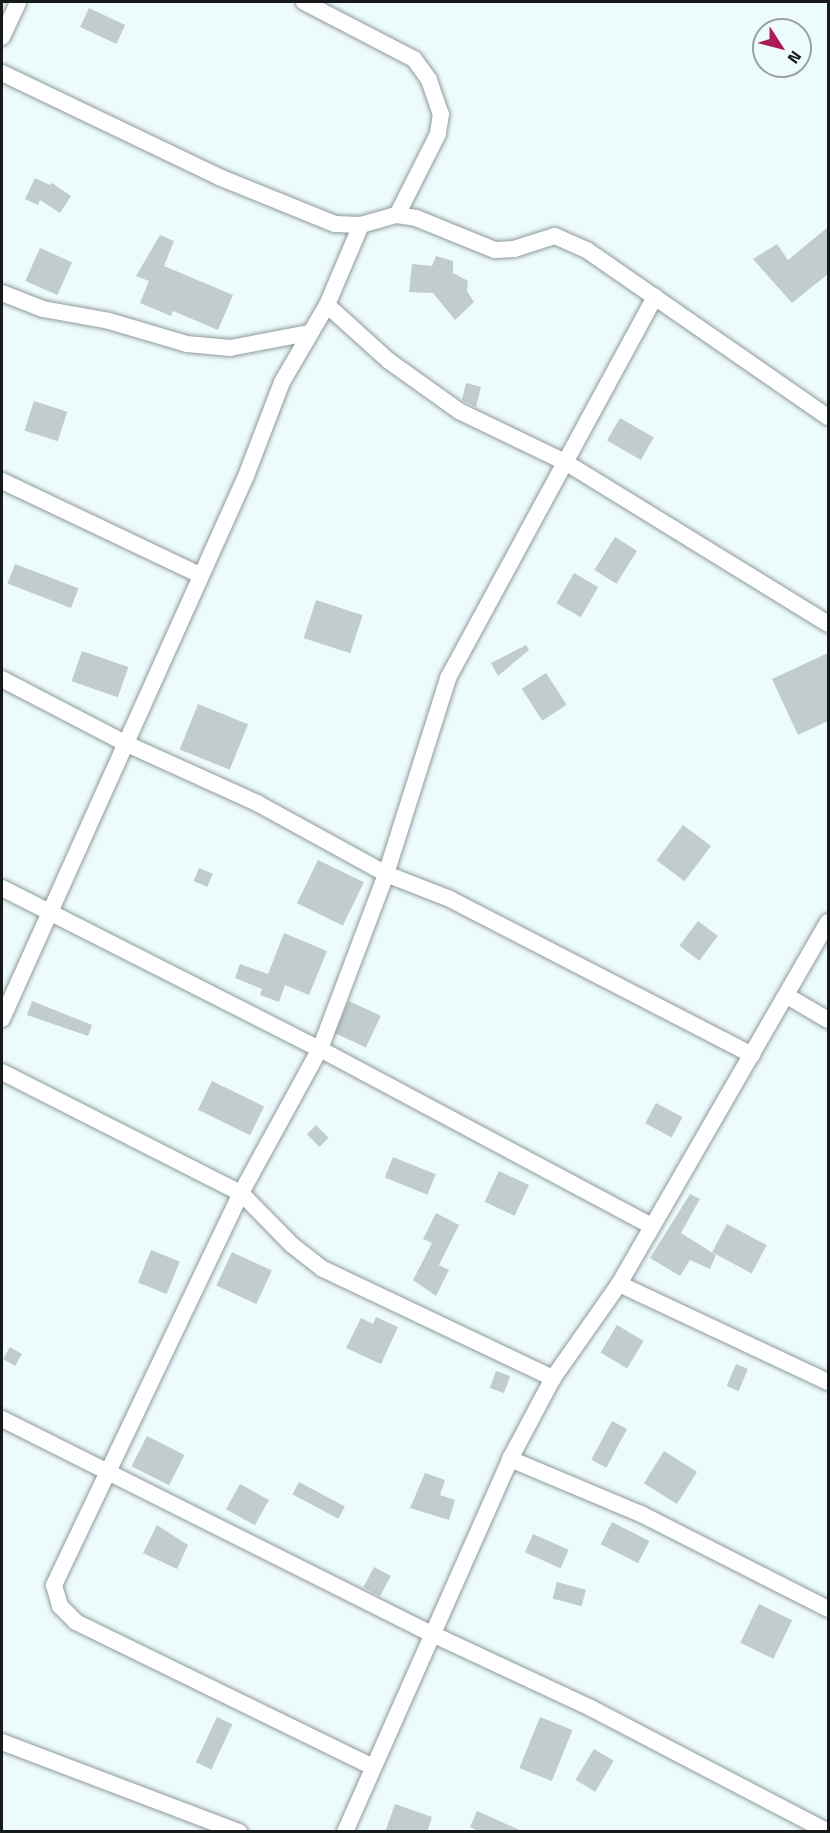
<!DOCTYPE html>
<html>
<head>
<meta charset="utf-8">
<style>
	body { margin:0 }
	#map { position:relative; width:830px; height:1833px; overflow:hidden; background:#eefbfd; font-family:"Titillium Web",sans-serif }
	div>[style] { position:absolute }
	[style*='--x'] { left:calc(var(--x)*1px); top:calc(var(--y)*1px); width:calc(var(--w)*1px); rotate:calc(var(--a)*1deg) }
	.building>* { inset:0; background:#c0ccce; transform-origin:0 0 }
	.roads { filter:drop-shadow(0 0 2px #8e999c) drop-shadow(0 0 2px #8e999c) }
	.street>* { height:16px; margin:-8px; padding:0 8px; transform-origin:8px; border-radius:8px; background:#fff }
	span { translate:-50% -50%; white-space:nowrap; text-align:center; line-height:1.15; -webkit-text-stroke:6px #eefbfd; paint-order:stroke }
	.frame { position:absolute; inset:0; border:3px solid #161a1b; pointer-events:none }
	.north { position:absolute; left:752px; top:18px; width:60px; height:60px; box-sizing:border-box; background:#eefbfd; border:2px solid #98a1a3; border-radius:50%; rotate:126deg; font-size:16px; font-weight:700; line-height:24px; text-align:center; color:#161a1b }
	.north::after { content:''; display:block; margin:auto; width:21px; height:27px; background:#aa1b57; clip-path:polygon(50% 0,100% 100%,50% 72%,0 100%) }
</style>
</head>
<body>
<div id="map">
	<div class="building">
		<i style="left:89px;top:8px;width:40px;height:21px;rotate:25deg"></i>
		<i style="clip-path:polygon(35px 178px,50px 185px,52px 183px,71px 196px,60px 213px,40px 200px,38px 205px,25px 199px)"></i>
		<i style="clip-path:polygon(828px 227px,828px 274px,792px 303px,753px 259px,777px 244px,788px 260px)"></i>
		<i style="clip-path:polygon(160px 235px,174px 241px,164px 266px,233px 295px,218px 330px,173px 311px,171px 316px,140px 303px,149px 281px,136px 276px)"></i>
		<i style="left:40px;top:248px;width:35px;height:36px;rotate:24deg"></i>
		<i style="clip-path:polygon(436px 256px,453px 261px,453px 273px,468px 281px,467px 291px,474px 302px,455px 320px,433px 293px,409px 292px,412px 264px,432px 266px)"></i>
		<i style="clip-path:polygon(466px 383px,481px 387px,476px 407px,462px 400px)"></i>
		<i style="left:34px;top:401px;width:35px;height:31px;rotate:18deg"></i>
		<i style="left:620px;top:418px;width:39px;height:26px;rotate:30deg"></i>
		<i style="left:615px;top:537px;width:26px;height:39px;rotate:32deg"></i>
		<i style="left:15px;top:564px;width:68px;height:21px;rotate:21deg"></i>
		<i style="left:574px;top:573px;width:28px;height:35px;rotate:30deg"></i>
		<i style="left:316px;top:600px;width:49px;height:40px;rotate:18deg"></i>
		<i style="clip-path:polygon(526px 645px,529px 650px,498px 676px,491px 663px)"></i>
		<i style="left:82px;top:651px;width:49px;height:32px;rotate:19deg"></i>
		<i style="clip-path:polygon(828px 653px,828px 721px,798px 735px,772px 679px)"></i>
		<i style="left:546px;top:673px;width:38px;height:29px;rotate:57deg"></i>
		<i style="left:198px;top:704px;width:54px;height:49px;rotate:22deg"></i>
		<i style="left:683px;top:825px;width:35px;height:44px;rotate:37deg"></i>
		<i style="left:318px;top:860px;width:51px;height:48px;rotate:26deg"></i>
		<i style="left:199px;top:868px;width:15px;height:14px;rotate:23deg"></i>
		<i style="left:698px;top:921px;width:25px;height:31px;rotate:37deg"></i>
		<i style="clip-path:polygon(284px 933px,327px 951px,309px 995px,285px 985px,279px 1002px,260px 995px,262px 989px,235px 978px,240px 964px,268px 974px)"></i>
		<i style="clip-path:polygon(32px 1001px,92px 1025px,88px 1036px,27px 1015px)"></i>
		<i style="left:349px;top:1001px;width:35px;height:35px;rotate:25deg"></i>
		<i style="left:212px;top:1081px;width:58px;height:32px;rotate:26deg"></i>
		<i style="left:656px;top:1103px;width:30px;height:23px;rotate:28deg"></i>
		<i style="left:316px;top:1125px;width:18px;height:13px;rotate:45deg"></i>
		<i style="left:393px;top:1157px;width:46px;height:22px;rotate:22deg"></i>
		<i style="left:499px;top:1171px;width:33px;height:34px;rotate:25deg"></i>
		<i style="clip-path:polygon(690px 1194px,700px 1199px,681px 1233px,716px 1255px,710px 1269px,690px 1260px,680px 1276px,650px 1258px)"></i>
		<i style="clip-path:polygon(436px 1213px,459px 1225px,439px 1265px,449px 1270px,436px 1296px,413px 1280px,432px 1243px,423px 1239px)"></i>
		<i style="left:727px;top:1224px;width:45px;height:32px;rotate:28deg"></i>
		<i style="left:151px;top:1250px;width:31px;height:35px;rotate:22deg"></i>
		<i style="left:232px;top:1252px;width:44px;height:37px;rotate:25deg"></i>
		<i style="clip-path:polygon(376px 1317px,398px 1327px,381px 1364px,346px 1348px,361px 1318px,373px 1324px)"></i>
		<i style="left:617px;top:1325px;width:31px;height:32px;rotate:31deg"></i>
		<i style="left:10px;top:1347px;width:14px;height:14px;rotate:30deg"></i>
		<i style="left:736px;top:1364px;width:13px;height:24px;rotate:23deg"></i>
		<i style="left:496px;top:1371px;width:15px;height:18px;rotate:20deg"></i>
		<i style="left:612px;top:1421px;width:17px;height:44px;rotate:28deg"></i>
		<i style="left:147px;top:1436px;width:42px;height:34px;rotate:27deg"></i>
		<i style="left:664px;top:1451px;width:39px;height:38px;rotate:32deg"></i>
		<i style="clip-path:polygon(425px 1473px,445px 1480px,440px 1495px,455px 1500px,449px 1520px,410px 1508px)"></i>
		<i style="left:299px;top:1482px;width:52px;height:14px;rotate:28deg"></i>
		<i style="left:240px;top:1484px;width:33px;height:29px;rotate:29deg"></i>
		<i style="left:612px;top:1522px;width:42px;height:25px;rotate:27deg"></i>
		<i style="clip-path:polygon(157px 1525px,188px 1545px,177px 1569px,143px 1553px)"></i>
		<i style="left:533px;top:1534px;width:39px;height:20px;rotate:24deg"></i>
		<i style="left:374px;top:1567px;width:19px;height:23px;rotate:28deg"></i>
		<i style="left:557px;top:1582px;width:30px;height:17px;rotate:15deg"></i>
		<i style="left:759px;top:1604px;width:37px;height:43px;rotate:26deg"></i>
		<i style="left:217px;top:1717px;width:17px;height:50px;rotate:25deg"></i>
		<i style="left:540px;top:1717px;width:35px;height:55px;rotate:22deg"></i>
		<i style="left:594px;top:1749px;width:23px;height:36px;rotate:31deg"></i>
		<i style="clip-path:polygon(395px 1804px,432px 1817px,427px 1832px,385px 1832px)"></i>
		<i style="clip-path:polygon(477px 1811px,524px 1832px,480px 1832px,470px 1827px)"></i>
	</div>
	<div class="roads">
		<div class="street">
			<i style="--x:304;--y:2;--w:124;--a:27.4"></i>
			<i style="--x:414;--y:59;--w:26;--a:54"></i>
			<i style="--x:429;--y:80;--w:36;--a:71"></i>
			<i style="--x:441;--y:114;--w:20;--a:99"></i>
			<i style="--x:438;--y:134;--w:91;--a:116.8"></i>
			<i style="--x:2;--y:37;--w:38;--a:-65"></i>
			<i style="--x:2;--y:73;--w:241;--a:25.6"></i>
			<i style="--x:219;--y:177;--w:125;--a:22.1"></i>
			<i style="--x:335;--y:224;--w:26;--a:2"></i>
			<i style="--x:361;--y:225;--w:37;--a:-16"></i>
			<i style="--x:397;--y:215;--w:19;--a:9"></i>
			<i style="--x:416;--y:218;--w:85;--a:22.1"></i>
			<i style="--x:495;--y:250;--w:19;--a:-3"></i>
			<i style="--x:514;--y:249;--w:43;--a:-17.6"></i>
			<i style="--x:555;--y:236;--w:36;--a:24"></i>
			<i style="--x:588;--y:251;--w:292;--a:34.7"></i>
			<i style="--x:2;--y:293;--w:44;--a:21.3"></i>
			<i style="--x:43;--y:309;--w:67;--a:10.3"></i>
			<i style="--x:109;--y:321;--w:81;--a:16.4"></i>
			<i style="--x:187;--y:344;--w:43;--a:5.3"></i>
			<i style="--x:230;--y:348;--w:80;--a:-10.8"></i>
			<i style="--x:327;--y:305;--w:84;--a:42.1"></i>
			<i style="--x:389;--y:361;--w:86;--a:35.5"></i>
			<i style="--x:459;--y:411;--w:118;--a:25.7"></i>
			<i style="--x:565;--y:462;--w:309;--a:31.6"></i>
			<i style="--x:2;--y:481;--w:219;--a:25.4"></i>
			<i style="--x:2;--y:679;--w:141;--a:27.5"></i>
			<i style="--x:127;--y:744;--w:143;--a:24.4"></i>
			<i style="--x:257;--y:803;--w:147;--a:28.8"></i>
			<i style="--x:386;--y:874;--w:69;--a:21.3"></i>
			<i style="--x:450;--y:899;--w:340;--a:27.3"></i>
			<i style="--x:2;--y:888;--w:356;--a:26.9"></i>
			<i style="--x:320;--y:1049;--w:376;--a:28.1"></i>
			<i style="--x:787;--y:996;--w:48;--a:30.3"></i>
			<i style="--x:2;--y:1019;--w:595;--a:-65.8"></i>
			<i style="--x:246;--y:476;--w:101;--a:-69"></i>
			<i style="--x:282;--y:382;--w:89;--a:-59.7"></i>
			<i style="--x:327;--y:305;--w:87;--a:-67"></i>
			<i style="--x:2;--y:1072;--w:268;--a:26.9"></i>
			<i style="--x:241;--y:1193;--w:73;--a:45.6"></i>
			<i style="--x:292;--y:1245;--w:39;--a:38"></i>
			<i style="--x:323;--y:1269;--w:255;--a:25.4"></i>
			<i style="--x:619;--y:1284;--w:231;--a:25.1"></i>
			<i style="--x:2;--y:1419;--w:481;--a:26.6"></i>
			<i style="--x:432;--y:1634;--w:175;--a:25"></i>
			<i style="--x:591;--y:1708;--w:267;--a:27.6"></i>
			<i style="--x:510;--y:1459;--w:142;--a:22.8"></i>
			<i style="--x:641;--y:1514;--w:210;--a:26.9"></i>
			<i style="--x:2;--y:1742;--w:254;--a:20.8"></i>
			<i style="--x:373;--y:1767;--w:331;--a:-154"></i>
			<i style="--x:76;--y:1622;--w:23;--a:-135"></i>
			<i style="--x:60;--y:1606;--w:22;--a:-106"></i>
			<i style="--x:54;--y:1585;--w:434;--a:-64.5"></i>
			<i style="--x:241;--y:1193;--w:164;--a:-61.3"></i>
			<i style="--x:320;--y:1049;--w:187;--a:-69.3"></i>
			<i style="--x:386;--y:874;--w:206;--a:-72.4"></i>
			<i style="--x:448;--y:678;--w:434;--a:-61.5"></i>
			<i style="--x:345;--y:1832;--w:408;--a:-66.1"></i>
			<i style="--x:510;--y:1459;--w:92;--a:-62"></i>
			<i style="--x:553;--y:1378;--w:115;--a:-54.9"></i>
			<i style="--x:619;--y:1284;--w:418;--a:-60"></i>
		</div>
	</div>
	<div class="frame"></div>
	<div class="north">N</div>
</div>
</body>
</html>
